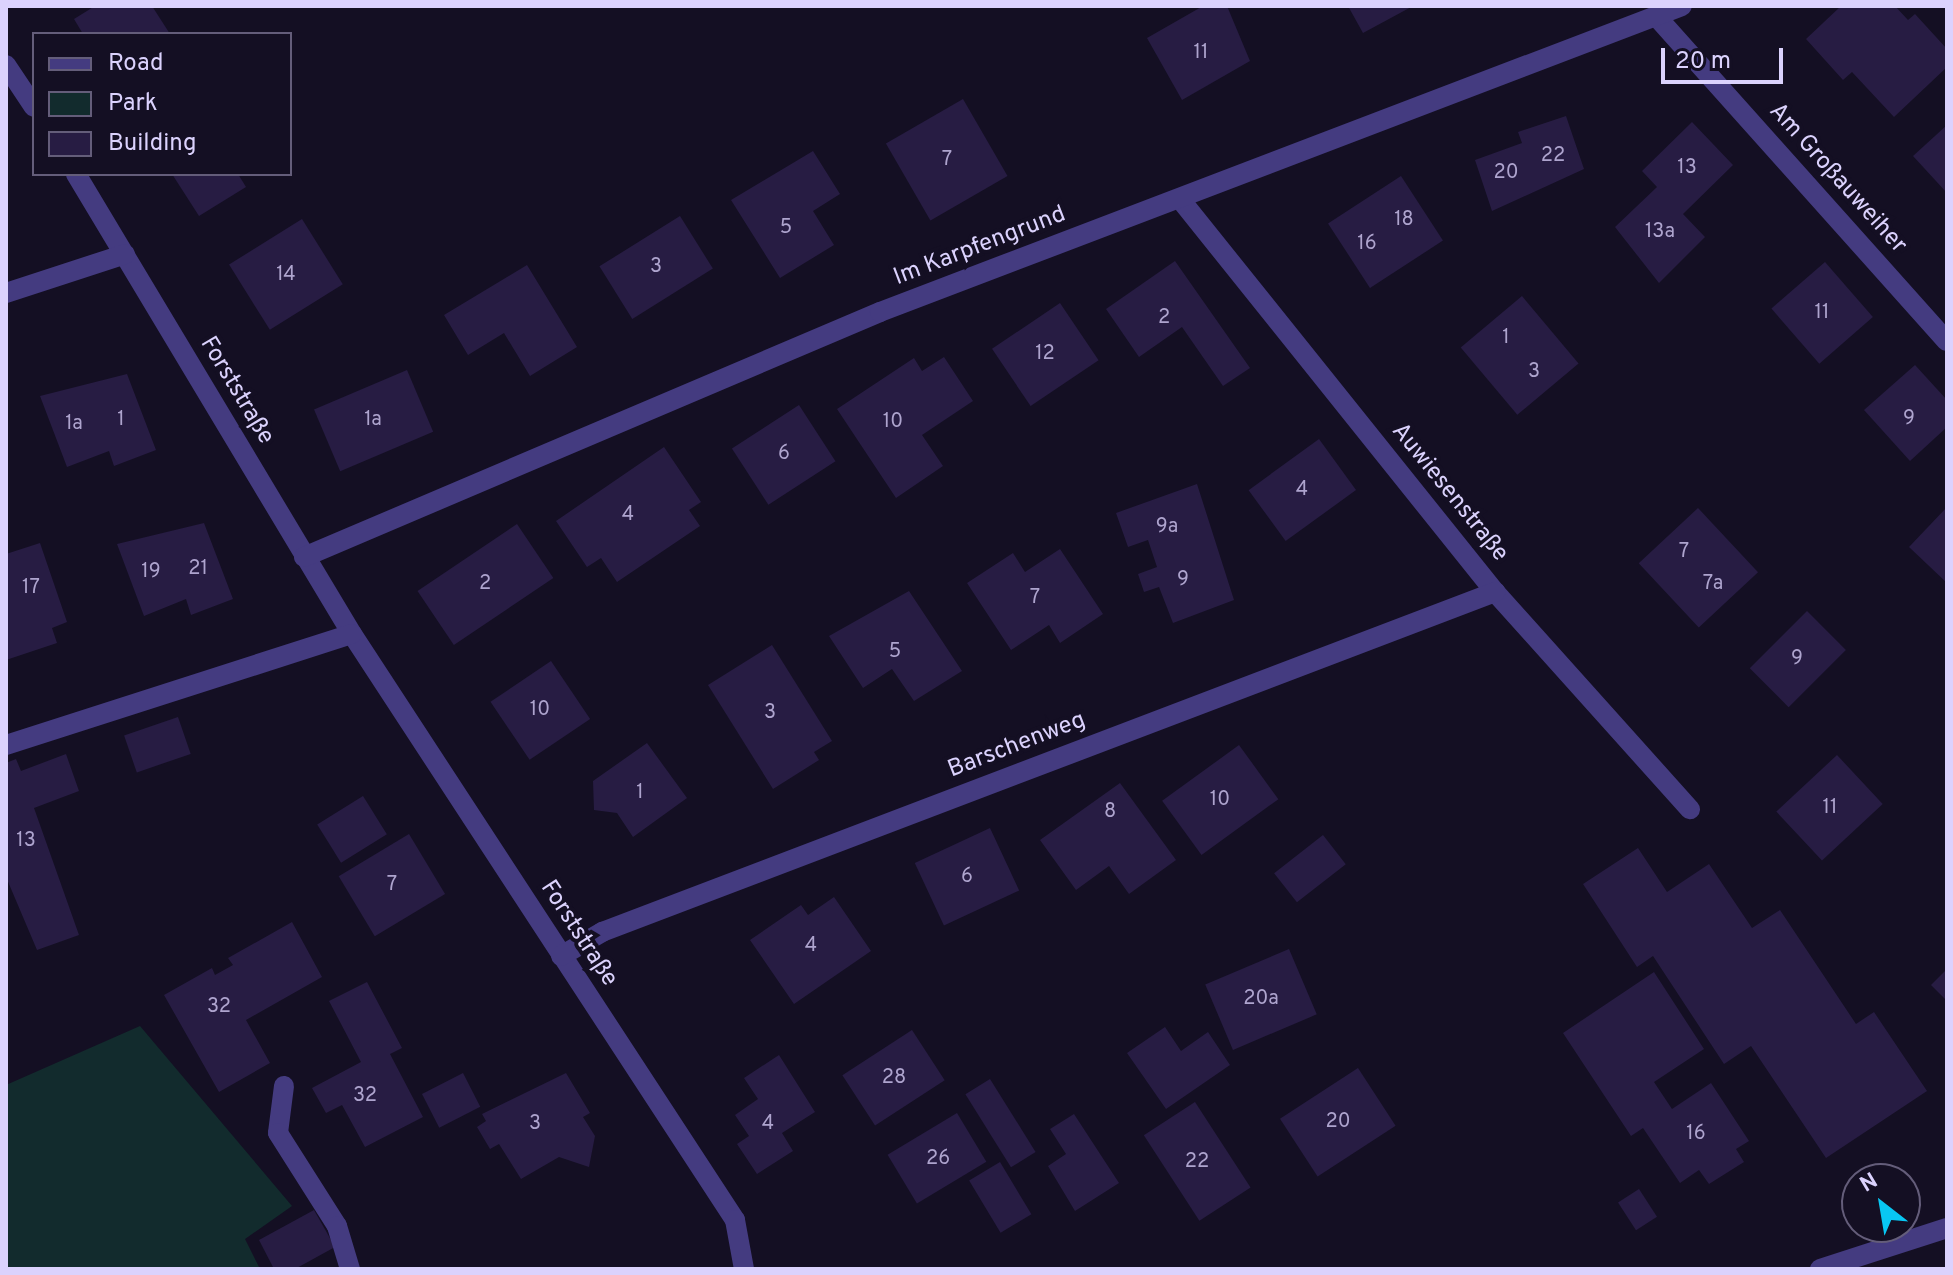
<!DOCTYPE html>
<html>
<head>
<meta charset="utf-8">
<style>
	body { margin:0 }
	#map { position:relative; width:1953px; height:1275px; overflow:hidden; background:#140f23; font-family:Overpass,sans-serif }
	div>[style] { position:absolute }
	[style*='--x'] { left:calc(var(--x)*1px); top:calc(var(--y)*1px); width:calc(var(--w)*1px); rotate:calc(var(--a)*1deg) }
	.green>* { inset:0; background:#122b2d }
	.building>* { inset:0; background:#271c43; transform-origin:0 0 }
	.minor>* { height:20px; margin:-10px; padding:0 10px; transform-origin:10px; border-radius:10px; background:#443b80 }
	span { translate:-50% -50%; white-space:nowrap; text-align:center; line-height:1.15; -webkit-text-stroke:8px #140f23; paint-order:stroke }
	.number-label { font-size:20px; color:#aea4ce }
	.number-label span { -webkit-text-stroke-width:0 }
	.street-label { font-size:24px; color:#dbd2fd }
	.frame { position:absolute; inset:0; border:8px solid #dbd2fd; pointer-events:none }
	.legend { position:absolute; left:32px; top:32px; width:260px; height:144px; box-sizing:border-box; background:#140f23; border:2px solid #645d7a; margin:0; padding:10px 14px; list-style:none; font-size:24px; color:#dbd2fd }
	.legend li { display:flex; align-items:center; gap:16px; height:40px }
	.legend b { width:40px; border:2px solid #645d7a }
	.north { position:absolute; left:1841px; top:1163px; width:80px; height:80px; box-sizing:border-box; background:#140f23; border:2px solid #645d7a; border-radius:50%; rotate:329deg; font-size:22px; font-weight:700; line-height:32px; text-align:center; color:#dbd2fd }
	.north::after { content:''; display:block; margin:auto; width:28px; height:36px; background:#08c7f3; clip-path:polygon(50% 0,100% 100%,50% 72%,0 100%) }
	.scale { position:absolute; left:1661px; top:48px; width:122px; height:36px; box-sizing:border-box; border:4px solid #dbd2fd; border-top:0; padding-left:10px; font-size:24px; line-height:28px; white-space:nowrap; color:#dbd2fd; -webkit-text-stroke:6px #140f23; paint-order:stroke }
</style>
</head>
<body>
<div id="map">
	<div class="green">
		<i style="clip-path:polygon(140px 1026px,292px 1206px,245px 1239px,260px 1269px,6px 1269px,6px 1085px)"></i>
	</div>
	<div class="building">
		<i style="clip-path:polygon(95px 6px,152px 6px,170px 34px,83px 34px,74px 19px)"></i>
		<i style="clip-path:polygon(1203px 6px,1227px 6px,1250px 61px,1182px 100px,1147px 38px)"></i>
		<i style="clip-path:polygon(1348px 6px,1413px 6px,1363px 33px)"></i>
		<i style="clip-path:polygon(1841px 6px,1895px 6px,1908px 20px,1915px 14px,1947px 49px,1947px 67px,1894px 117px,1852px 72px,1843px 80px,1806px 39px)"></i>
		<i style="left:963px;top:99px;width:89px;height:89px;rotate:60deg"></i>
		<i style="clip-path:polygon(1566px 116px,1584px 169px,1492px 211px,1475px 160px,1522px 143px,1518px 132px)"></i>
		<i style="clip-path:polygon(1692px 122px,1733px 165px,1683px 214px,1705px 237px,1659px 283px,1615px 227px,1657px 187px,1642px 171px)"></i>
		<i style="clip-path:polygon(1947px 125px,1947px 193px,1913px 156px)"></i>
		<i style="clip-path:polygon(813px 151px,840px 194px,813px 211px,834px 245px,780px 278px,731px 200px)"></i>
		<i style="clip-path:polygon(172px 174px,238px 174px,246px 187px,199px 216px)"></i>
		<i style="left:1401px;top:176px;width:77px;height:87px;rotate:57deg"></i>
		<i style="left:680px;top:216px;width:62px;height:95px;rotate:58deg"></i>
		<i style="left:302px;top:219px;width:77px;height:86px;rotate:58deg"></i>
		<i style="clip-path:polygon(1175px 261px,1250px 368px,1223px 386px,1182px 327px,1139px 357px,1106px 309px)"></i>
		<i style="left:1825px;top:262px;width:73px;height:71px;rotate:49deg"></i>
		<i style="clip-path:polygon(527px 265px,577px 347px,530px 376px,504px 333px,468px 355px,444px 315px)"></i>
		<i style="left:1522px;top:296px;width:88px;height:80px;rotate:50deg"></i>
		<i style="left:1060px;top:303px;width:69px;height:82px;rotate:56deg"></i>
		<i style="clip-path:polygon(944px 357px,973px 401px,922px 435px,943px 466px,896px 498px,837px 409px,914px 358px,922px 371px)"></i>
		<i style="clip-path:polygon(1915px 365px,1947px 400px,1947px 427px,1910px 461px,1864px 410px)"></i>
		<i style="left:407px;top:370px;width:67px;height:101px;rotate:67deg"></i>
		<i style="clip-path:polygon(127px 374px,156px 450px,114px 466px,109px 451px,67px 467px,40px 396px)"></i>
		<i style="left:799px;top:405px;width:67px;height:80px;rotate:57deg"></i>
		<i style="left:1319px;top:439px;width:63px;height:87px;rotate:54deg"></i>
		<i style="clip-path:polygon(664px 447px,701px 502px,689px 510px,700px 526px,617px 582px,601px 558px,587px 567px,556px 521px)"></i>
		<i style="clip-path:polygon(1197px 484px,1234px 600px,1173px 623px,1159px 587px,1144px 592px,1138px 574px,1157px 567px,1148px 540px,1128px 547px,1116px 513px)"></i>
		<i style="clip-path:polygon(1947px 507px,1947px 583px,1909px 547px)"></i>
		<i style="left:1698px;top:508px;width:88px;height:81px;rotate:47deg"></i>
		<i style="clip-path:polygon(204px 523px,233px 599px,191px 615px,186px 599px,144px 616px,117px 544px)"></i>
		<i style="left:517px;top:524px;width:65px;height:120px;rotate:56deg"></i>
		<i style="clip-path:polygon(40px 543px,67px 622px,52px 628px,57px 643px,6px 660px,6px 554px)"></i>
		<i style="clip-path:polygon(1060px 549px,1103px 614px,1060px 643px,1049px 625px,1011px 650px,967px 583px,1013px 553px,1025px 572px)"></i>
		<i style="clip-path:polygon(909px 591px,962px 671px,914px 701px,892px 669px,863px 688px,829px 636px)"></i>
		<i style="left:1807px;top:611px;width:55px;height:81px;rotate:45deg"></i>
		<i style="clip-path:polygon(772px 645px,832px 741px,814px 752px,819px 760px,773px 789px,708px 685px)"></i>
		<i style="left:551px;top:661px;width:70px;height:73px;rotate:56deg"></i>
		<i style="left:178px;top:717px;width:39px;height:57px;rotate:71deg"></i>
		<i style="clip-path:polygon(647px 743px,687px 798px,633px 837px,617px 813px,594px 810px,593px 781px)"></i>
		<i style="left:1239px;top:745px;width:67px;height:95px;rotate:54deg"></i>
		<i style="clip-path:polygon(66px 754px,79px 791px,34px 808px,79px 935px,37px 950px,6px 877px,6px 763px,16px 759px,21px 771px)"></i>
		<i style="left:1837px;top:755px;width:67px;height:83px;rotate:47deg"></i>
		<i style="clip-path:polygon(1120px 783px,1176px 860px,1129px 894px,1109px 866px,1076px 890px,1040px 840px)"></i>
		<i style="left:363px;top:796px;width:45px;height:54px;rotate:58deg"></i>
		<i style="left:990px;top:828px;width:69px;height:83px;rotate:65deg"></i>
		<i style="left:409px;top:834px;width:70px;height:82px;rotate:59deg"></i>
		<i style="left:1323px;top:835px;width:37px;height:62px;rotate:52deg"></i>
		<i style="clip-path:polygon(1638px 848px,1667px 892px,1709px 864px,1752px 928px,1780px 910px,1856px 1024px,1874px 1012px,1927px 1091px,1826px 1158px,1751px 1046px,1724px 1064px,1653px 956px,1637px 967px,1583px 884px)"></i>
		<i style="clip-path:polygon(834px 897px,871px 951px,794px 1004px,750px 940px,801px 905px,808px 915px)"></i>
		<i style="clip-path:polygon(292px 922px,322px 977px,246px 1020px,270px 1063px,219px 1092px,164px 995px,212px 968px,215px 975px,233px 965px,228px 958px)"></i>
		<i style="left:1289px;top:949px;width:71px;height:91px;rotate:67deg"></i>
		<i style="clip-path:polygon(1947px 969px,1947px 1001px,1931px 985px)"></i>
		<i style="clip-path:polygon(1654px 972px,1704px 1049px,1654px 1082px,1672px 1109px,1711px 1083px,1749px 1141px,1736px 1149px,1744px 1162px,1709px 1184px,1699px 1170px,1680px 1183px,1643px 1128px,1631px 1136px,1563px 1033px)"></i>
		<i style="clip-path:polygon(367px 982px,402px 1048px,390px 1054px,423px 1117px,365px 1147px,342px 1105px,326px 1113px,312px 1088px,361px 1062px,329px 1001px)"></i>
		<i style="clip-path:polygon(1165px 1027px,1181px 1051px,1208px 1032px,1230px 1065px,1166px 1109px,1127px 1053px)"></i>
		<i style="left:912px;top:1030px;width:60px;height:83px;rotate:57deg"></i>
		<i style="clip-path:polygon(779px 1055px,815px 1112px,782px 1133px,793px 1151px,757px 1174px,737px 1144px,749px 1136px,735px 1115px,758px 1099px,744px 1078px)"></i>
		<i style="left:1358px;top:1068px;width:69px;height:93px;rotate:57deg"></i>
		<i style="left:463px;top:1073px;width:38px;height:46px;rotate:63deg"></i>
		<i style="clip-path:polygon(566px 1073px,590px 1113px,583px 1117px,595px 1136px,589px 1167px,559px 1157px,521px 1179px,499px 1144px,490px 1149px,477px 1127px,486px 1121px,482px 1114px)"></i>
		<i style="left:990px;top:1079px;width:86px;height:29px;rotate:58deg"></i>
		<i style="left:1195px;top:1102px;width:102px;height:61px;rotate:57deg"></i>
		<i style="left:957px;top:1113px;width:57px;height:81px;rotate:59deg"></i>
		<i style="clip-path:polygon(1074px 1114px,1119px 1183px,1075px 1211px,1048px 1166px,1066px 1154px,1050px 1129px)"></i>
		<i style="left:1000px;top:1162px;width:61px;height:36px;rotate:59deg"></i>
		<i style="left:1639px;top:1189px;width:33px;height:25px;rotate:57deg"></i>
		<i style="clip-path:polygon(314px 1210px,335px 1247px,295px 1269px,274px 1269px,259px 1240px)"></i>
	</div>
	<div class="minor">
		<i style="--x:1656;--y:16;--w:436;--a:48.2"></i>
		<i style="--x:6;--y:65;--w:50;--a:56.3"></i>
		<i style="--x:76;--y:174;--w:536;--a:59.04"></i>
		<i style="--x:352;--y:634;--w:700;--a:56.83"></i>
		<i style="--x:735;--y:1220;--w:50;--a:79.6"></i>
		<i style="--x:1180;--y:199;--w:504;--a:51.29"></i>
		<i style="--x:1495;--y:592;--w:292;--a:48.1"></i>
		<i style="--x:6;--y:293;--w:125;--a:-18.1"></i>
		<i style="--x:304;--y:557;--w:626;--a:-23.04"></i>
		<i style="--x:880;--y:312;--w:858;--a:-20.88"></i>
		<i style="--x:6;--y:745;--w:363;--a:-17.8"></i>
		<i style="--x:561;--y:956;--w:48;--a:-30.3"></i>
		<i style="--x:602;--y:932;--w:956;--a:-20.84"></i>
		<i style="--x:284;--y:1086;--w:47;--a:97.3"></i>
		<i style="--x:278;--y:1133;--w:110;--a:57.6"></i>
		<i style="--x:337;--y:1226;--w:45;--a:73.2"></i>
		<i style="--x:1820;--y:1269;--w:133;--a:-17.9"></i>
	</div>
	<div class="number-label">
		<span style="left:1201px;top:53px">11</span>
		<span style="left:1553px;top:156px">22</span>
		<span style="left:947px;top:160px">7</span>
		<span style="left:1687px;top:168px">13</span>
		<span style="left:1506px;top:173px">20</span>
		<span style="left:1404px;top:220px">18</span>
		<span style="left:786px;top:228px">5</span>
		<span style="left:1660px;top:232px">13a</span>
		<span style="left:1367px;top:244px">16</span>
		<span style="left:656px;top:267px">3</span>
		<span style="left:286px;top:275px">14</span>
		<span style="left:1822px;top:313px">11</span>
		<span style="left:1164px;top:318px">2</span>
		<span style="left:1506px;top:338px">1</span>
		<span style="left:1045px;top:354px">12</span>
		<span style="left:1534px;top:372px">3</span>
		<span style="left:1909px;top:419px">9</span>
		<span style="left:121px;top:420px">1</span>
		<span style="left:373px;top:420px">1a</span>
		<span style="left:893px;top:422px">10</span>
		<span style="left:74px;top:424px">1a</span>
		<span style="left:784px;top:454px">6</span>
		<span style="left:1302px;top:490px">4</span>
		<span style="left:628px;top:515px">4</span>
		<span style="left:1167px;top:527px">9a</span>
		<span style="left:1684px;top:552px">7</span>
		<span style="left:198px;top:569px">21</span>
		<span style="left:151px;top:572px">19</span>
		<span style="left:1183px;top:580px">9</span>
		<span style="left:485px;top:584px">2</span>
		<span style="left:1713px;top:584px">7a</span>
		<span style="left:31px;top:588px">17</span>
		<span style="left:1035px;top:598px">7</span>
		<span style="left:895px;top:652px">5</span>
		<span style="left:1797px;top:659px">9</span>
		<span style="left:540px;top:710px">10</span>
		<span style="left:770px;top:713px">3</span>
		<span style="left:640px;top:793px">1</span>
		<span style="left:1220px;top:800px">10</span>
		<span style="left:1830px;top:808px">11</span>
		<span style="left:1110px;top:812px">8</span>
		<span style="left:26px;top:841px">13</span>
		<span style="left:967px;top:877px">6</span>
		<span style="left:392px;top:885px">7</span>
		<span style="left:811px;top:946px">4</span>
		<span style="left:1261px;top:999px">20a</span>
		<span style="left:219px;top:1007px">32</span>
		<span style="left:894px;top:1078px">28</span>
		<span style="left:365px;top:1096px">32</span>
		<span style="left:1338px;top:1122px">20</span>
		<span style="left:535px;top:1124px">3</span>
		<span style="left:768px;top:1124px">4</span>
		<span style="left:1696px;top:1134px">16</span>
		<span style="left:938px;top:1159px">26</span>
		<span style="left:1197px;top:1162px">22</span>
	</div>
	<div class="street-label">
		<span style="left:1837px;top:179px;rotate:48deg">Am Großauweiher</span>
		<span style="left:980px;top:247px;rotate:-21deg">Im Karpfengrund</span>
		<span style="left:236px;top:391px;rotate:59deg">Forststraße</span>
		<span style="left:1449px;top:493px;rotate:51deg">Auwiesenstraße</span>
		<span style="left:1017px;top:746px;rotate:-21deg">Barschenweg</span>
		<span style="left:578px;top:934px;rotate:57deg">Forststraße</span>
	</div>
	<div class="frame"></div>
	<ul class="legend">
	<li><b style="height:10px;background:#443b80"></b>Road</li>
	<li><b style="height:22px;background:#122b2d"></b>Park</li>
	<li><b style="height:22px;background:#271c43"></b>Building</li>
	</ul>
	<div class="north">N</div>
	<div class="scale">20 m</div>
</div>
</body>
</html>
